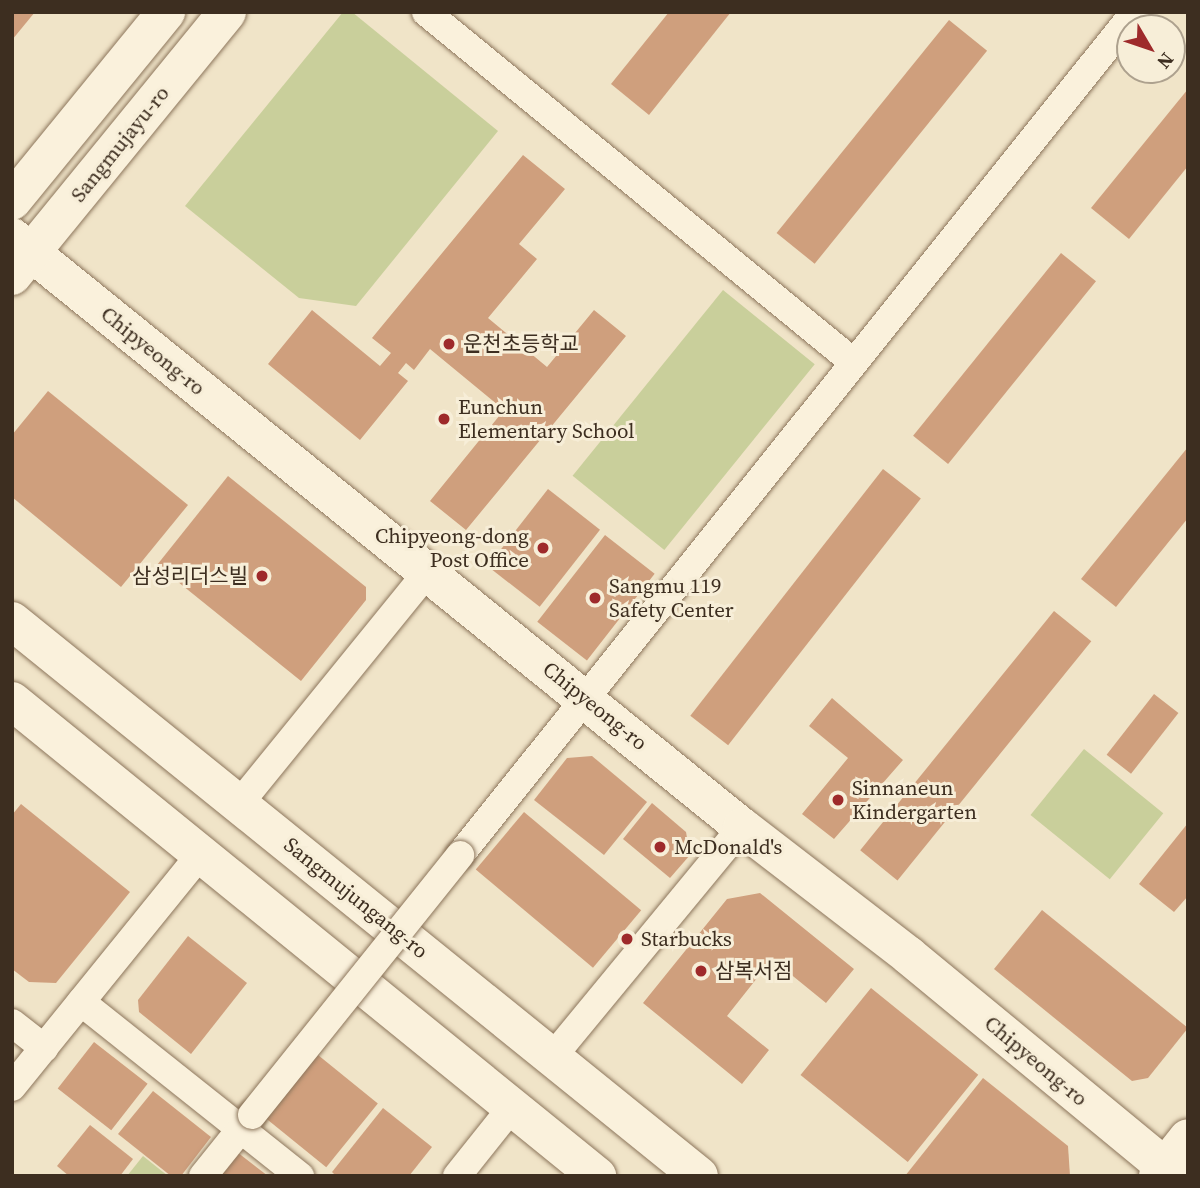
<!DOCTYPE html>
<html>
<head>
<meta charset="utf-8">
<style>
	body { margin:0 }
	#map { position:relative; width:1200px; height:1188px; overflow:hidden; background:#f0e4c8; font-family:"Source Serif 4","Noto Sans KR",serif }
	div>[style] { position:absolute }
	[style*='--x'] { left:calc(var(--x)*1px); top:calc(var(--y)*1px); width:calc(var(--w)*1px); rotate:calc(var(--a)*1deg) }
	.green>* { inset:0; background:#c9cf9b; transform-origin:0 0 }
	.building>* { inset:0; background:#cf9f7d; transform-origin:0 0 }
	.roads { filter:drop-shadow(0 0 2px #8d765c) drop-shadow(0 0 2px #8d765c) }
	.street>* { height:28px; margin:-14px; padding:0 14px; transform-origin:14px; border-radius:14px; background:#faf1dc }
	.secondary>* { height:38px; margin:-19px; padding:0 19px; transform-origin:19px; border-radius:19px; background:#faf1dc }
	.bridges { filter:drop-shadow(0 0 2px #8d765c) drop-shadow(0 0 2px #8d765c) }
	.street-bridge>* { height:28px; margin:-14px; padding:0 14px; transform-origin:14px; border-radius:14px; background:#faf1dc }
	.dots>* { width:19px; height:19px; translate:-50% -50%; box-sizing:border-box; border:4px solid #f7eed8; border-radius:50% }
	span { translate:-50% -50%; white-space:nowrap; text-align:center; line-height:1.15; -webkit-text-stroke:6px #f7eed8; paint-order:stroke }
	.street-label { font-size:21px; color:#3d2e20 }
	.poi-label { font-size:21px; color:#3d2e20 }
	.left { translate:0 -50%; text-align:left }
	.right { translate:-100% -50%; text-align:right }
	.frame { position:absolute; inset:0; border:14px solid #3d2e20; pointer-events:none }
	.north { position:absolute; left:1116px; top:14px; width:70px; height:70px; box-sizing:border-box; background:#f7eed8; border:2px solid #ada18e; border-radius:50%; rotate:129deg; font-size:19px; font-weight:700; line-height:28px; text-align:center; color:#3d2e20 }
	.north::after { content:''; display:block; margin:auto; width:24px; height:32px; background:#9e2a2b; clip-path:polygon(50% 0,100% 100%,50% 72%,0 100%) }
</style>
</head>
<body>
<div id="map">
	<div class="green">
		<i style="clip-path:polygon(343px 12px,352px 12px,498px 131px,356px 306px,299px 298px,185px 206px)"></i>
		<i style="left:723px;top:290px;width:118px;height:239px;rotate:39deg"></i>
		<i style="left:1084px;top:749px;width:102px;height:85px;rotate:39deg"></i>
		<i style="clip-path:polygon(143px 1156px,168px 1176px,127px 1176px)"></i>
	</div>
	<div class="building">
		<i style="clip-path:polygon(12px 12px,35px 12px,12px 40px)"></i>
		<i style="clip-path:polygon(669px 12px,731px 12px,649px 115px,611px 84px)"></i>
		<i style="left:949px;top:20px;width:49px;height:274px;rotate:39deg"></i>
		<i style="clip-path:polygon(1188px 89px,1188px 166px,1129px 239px,1091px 208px)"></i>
		<i style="clip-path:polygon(523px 155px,565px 189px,519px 244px,537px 259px,488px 318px,547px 367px,594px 310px,626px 336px,466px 530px,430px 501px,504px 410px,430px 349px,414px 370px,406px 363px,398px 373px,408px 381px,360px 440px,268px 364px,312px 310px,380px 366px,391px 353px,372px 338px)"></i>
		<i style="left:1061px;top:253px;width:45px;height:235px;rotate:39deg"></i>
		<i style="clip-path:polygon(48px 391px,188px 505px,121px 587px,12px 497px,12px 435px)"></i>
		<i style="clip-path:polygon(1188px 447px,1188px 518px,1116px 607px,1081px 579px)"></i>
		<i style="left:883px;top:469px;width:48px;height:313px;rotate:38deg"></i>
		<i style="clip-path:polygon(228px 476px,366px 587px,366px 600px,301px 681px,157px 565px)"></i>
		<i style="left:548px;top:489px;width:66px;height:98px;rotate:38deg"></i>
		<i style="left:605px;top:535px;width:63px;height:110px;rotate:38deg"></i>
		<i style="left:1054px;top:611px;width:48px;height:308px;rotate:39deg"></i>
		<i style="left:1154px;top:694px;width:31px;height:77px;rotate:38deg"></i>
		<i style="clip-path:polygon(832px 698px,903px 760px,834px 839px,802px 814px,848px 758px,809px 726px)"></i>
		<i style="clip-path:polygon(592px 756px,647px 802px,604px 855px,534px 800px,567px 758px)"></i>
		<i style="clip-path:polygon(652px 803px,686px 832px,690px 855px,670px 878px,623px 839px)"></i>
		<i style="clip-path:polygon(21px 804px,130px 892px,56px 983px,29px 982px,12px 969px,12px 815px)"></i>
		<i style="left:524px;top:812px;width:153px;height:75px;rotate:40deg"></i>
		<i style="clip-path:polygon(1188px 823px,1188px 896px,1174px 912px,1139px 884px)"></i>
		<i style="clip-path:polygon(760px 893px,854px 969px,826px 1003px,772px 959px,727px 1016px,769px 1050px,742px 1084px,643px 1003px,727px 899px)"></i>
		<i style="clip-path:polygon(1042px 910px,1188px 1028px,1148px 1078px,1132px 1081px,994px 969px)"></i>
		<i style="clip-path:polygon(188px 936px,247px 983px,191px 1054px,139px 1012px,138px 1000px)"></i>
		<i style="left:871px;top:988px;width:138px;height:112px;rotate:39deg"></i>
		<i style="left:94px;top:1042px;width:68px;height:59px;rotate:38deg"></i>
		<i style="left:318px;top:1055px;width:77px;height:82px;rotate:39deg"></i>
		<i style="clip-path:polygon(983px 1078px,1068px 1146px,1070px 1176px,905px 1176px)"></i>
		<i style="clip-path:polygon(153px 1091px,211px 1137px,181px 1176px,171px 1176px,118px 1134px)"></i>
		<i style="clip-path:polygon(383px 1108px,432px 1147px,409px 1176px,336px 1176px,332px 1172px)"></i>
		<i style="clip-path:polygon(90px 1125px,133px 1159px,120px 1176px,69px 1176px,57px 1166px)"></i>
		<i style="clip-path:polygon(237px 1152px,268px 1176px,218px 1176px)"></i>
	</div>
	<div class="roads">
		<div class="street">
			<i style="--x:426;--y:12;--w:551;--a:39.33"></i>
			<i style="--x:239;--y:804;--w:298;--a:-50.9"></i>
			<i style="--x:460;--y:855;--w:1080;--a:-51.32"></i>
			<i style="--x:81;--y:1002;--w:280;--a:38.5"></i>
			<i style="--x:12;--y:1023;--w:41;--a:38"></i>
			<i style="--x:554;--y:1055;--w:296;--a:-50.5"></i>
			<i style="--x:12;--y:1087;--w:300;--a:-51"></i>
			<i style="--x:203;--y:1176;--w:78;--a:-51.2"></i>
			<i style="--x:457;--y:1176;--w:88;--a:-51.4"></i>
		</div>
		<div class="secondary">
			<i style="--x:12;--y:201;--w:244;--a:-50.8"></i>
			<i style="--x:12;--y:237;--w:939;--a:38.95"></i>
			<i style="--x:742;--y:827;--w:210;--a:37.6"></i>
			<i style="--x:908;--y:955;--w:347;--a:39.5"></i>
			<i style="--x:12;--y:276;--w:340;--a:-50.8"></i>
			<i style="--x:12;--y:621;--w:883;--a:38.93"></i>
			<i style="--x:12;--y:701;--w:754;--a:39.08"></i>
			<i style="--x:1158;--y:1176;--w:48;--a:-51.7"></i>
		</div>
	</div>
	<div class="bridges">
		<div class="street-bridge">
			<i style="--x:252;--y:1115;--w:333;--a:-51.3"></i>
		</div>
	</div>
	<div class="dots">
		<i style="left:449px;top:344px;background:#9e2a2b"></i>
		<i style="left:444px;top:419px;background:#9e2a2b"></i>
		<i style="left:543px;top:548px;background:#9e2a2b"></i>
		<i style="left:262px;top:576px;background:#9e2a2b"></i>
		<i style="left:595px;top:598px;background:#9e2a2b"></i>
		<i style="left:838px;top:800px;background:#9e2a2b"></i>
		<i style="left:660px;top:847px;background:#9e2a2b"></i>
		<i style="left:627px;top:939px;background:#9e2a2b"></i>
		<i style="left:701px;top:971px;background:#9e2a2b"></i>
	</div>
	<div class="street-label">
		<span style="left:120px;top:144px;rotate:-51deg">Sangmujayu-ro</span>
		<span style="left:153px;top:351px;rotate:39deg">Chipyeong-ro</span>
		<span style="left:595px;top:706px;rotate:39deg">Chipyeong-ro</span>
		<span style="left:356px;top:898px;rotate:39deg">Sangmujungang-ro</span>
		<span style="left:1036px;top:1061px;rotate:40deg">Chipyeong-ro</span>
	</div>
	<div class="poi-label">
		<span class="left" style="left:463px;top:344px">운천초등학교</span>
		<span class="left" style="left:458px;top:419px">Eunchun<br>Elementary School</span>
		<span class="right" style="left:529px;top:548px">Chipyeong-dong<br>Post Office</span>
		<span class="right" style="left:248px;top:576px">삼성리더스빌</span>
		<span class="left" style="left:609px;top:598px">Sangmu 119<br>Safety Center</span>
		<span class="left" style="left:852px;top:800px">Sinnaneun<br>Kindergarten</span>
		<span class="left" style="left:674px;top:847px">McDonald's</span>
		<span class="left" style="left:641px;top:939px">Starbucks</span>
		<span class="left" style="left:715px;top:971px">삼복서점</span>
	</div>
	<div class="frame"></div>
	<div class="north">N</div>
</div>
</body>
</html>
